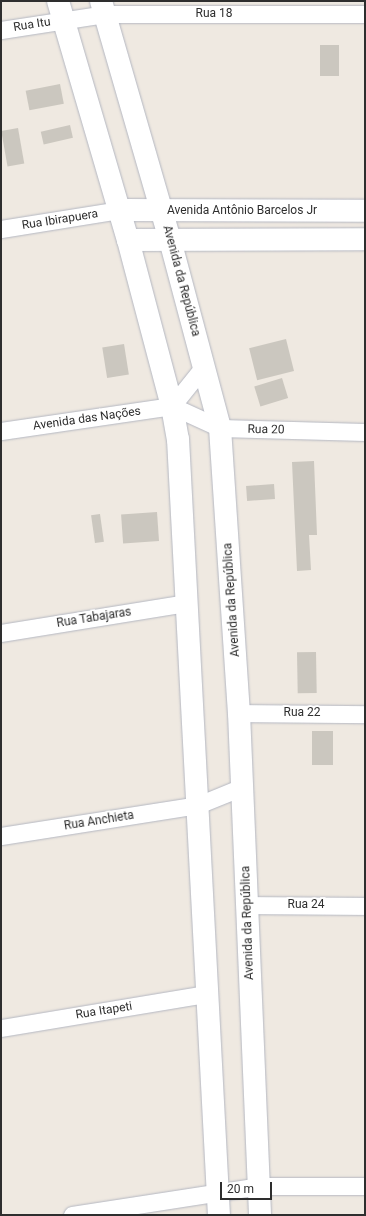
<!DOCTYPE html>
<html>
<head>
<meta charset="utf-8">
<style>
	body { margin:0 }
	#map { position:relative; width:366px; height:1216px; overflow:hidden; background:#efe9e1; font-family:Roboto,sans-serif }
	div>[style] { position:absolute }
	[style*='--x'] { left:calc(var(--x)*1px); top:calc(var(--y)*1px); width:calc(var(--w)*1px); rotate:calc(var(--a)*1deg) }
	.building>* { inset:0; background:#cbc7bf; transform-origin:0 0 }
	.roads { filter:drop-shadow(0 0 1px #b4b7c1) drop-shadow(0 0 1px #b4b7c1) }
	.minor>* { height:17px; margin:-8.5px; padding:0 8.5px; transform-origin:8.5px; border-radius:8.5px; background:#fff }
	.tertiary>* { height:22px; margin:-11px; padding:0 11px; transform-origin:11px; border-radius:11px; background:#fff }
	span { translate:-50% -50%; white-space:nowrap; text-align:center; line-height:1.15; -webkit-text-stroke:3.5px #fff; paint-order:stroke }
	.street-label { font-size:12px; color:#2e2e2e }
	.frame { position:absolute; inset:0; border:2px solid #2e2e2e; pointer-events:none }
	.scale { position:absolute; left:220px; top:1182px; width:52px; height:18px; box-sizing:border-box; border:2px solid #2e2e2e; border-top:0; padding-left:5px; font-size:12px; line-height:14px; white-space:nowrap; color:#2e2e2e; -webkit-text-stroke:3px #fff; paint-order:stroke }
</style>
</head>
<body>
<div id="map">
	<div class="building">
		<i style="left:320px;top:45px;width:19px;height:31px"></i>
		<i style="left:60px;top:84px;width:20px;height:35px;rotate:79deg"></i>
		<i style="left:70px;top:125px;width:13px;height:30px;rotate:77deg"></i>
		<i style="left:18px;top:128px;width:36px;height:17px;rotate:80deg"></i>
		<i style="left:286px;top:339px;width:33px;height:38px;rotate:76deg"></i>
		<i style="left:124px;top:344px;width:31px;height:22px;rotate:81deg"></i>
		<i style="left:282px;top:378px;width:21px;height:29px;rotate:73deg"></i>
		<i style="clip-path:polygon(314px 461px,317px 535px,309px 535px,311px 570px,297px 571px,292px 462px)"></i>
		<i style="left:274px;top:484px;width:15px;height:28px;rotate:86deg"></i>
		<i style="left:157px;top:512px;width:29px;height:36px;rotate:86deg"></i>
		<i style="left:100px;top:514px;width:28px;height:9px;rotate:82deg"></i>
		<i style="left:316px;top:652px;width:41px;height:19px;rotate:89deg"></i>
		<i style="left:312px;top:731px;width:21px;height:34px"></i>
	</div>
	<div class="roads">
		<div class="minor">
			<i style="--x:1;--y:30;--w:105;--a:-8.7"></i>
			<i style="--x:105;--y:14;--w:260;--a:0"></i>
			<i style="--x:1;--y:229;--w:121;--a:-9.1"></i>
			<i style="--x:172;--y:406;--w:53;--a:24.6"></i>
			<i style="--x:220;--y:428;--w:145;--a:1.6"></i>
			<i style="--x:172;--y:406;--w:51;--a:-51.3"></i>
			<i style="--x:1;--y:431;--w:173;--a:-8.3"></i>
			<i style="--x:1;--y:633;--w:188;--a:-9.2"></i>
			<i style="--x:239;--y:713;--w:126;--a:0.5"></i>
			<i style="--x:1;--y:836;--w:199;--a:-8.9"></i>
			<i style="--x:198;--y:805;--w:48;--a:-22.2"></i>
			<i style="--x:247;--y:905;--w:118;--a:0.5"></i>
			<i style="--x:1;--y:1028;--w:209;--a:-9.4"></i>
			<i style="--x:72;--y:1215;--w:189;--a:-8.8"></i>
			<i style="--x:259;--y:1186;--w:106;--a:0"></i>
		</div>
		<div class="tertiary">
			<i style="--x:58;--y:1;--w:249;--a:73.7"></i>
			<i style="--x:128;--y:240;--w:172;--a:75.2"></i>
			<i style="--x:172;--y:406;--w:34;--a:80"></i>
			<i style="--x:178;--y:439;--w:777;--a:86.98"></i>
			<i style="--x:101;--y:1;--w:249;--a:73.9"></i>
			<i style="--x:170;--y:240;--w:195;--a:75.1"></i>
			<i style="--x:220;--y:428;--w:286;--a:86.2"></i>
			<i style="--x:239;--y:713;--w:502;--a:87.6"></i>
			<i style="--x:120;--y:210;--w:245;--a:0.2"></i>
			<i style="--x:128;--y:240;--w:237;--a:-0.2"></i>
		</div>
	</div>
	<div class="street-label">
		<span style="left:214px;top:14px">Rua 18</span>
		<span style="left:32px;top:25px;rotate:-9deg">Rua Itu</span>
		<span style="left:242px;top:211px">Avenida Antônio Barcelos Jr</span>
		<span style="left:60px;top:220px;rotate:-9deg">Rua Ibirapuera</span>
		<span style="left:181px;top:281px;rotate:75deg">Avenida da República</span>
		<span style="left:87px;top:419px;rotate:-8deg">Avenida das Nações</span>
		<span style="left:266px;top:430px;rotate:1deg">Rua 20</span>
		<span style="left:232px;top:600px;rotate:-94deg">Avenida da República</span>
		<span style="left:94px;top:618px;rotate:-9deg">Rua Tabajaras</span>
		<span style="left:302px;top:713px">Rua 22</span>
		<span style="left:99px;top:821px;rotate:-9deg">Rua Anchieta</span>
		<span style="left:306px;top:905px">Rua 24</span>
		<span style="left:248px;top:923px;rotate:-92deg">Avenida da República</span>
		<span style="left:104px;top:1011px;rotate:-9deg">Rua Itapeti</span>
	</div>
	<div class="frame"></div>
	<div class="scale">20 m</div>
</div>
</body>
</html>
